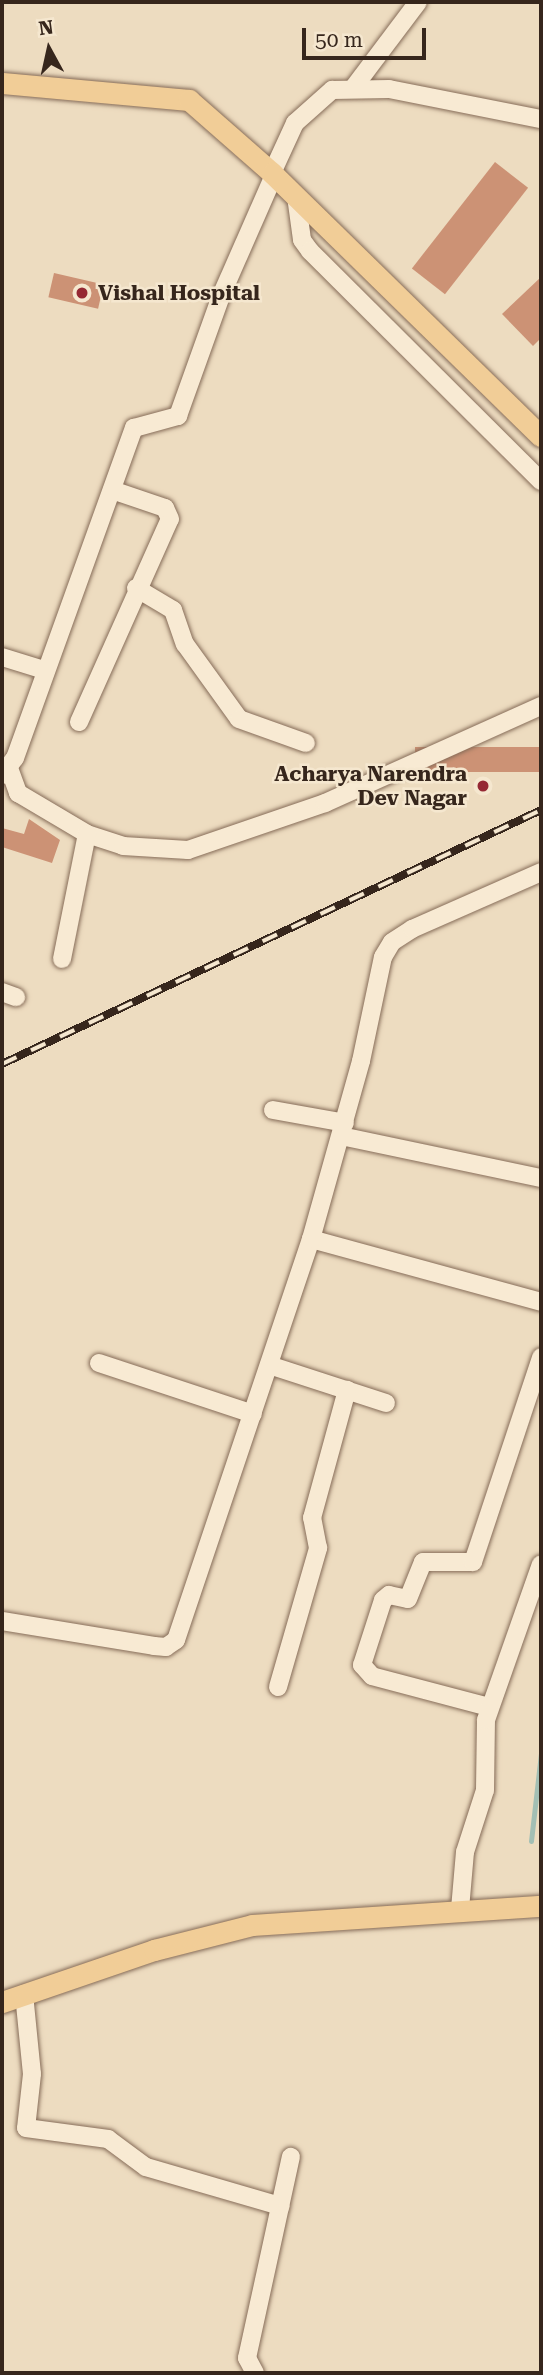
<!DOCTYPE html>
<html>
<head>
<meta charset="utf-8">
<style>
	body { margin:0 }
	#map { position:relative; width:543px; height:2375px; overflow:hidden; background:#eddcc0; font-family:"Roboto Serif",serif }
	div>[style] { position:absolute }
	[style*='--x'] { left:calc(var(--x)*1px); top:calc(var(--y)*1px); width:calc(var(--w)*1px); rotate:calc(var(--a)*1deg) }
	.stream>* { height:5px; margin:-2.5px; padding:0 2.5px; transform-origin:2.5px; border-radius:2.5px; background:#a3bfb4 }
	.building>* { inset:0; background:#cc9275; transform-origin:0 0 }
	.roads { filter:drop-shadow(0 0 2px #866c58) drop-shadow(0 0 2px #866c58) }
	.minor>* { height:18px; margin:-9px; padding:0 9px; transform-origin:9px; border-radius:9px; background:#f8ead3 }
	.major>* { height:21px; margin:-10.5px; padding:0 10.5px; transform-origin:10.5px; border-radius:10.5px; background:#f1cd97 }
	.rail>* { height:8px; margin-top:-4px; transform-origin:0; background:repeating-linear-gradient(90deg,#f5e7cf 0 16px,#36261c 0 32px); box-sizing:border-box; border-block:2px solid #36261c }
	.dots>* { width:19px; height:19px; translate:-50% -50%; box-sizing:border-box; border:4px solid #f5e7cf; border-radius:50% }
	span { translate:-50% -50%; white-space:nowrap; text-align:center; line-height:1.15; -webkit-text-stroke:5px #f5e7cf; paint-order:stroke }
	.poi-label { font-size:21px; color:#36261c; font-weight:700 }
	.left { translate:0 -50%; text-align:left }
	.right { translate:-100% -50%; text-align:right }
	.frame { position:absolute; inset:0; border:4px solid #36261c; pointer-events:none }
	.north { position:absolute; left:14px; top:14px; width:70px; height:70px; -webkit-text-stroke:5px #f5e7cf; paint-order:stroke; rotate:352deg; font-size:19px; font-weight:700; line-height:28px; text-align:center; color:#36261c }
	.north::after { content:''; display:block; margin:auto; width:24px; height:32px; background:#36261c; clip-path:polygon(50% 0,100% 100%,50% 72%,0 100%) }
	.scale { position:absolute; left:302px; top:28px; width:124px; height:32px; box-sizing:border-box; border:4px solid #36261c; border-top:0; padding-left:9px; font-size:21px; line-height:24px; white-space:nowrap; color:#36261c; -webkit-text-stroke:5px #f5e7cf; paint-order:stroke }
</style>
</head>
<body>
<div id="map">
	<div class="stream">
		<i style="--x:531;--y:1841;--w:89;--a:-83.5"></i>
	</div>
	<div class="building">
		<i style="left:495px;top:162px;width:42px;height:135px;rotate:38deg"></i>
		<i style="left:54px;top:273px;width:51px;height:25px;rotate:13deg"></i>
		<i style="clip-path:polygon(541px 277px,541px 338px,533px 346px,502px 314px)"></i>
		<i style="left:541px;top:747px;width:25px;height:126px;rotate:90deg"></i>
		<i style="clip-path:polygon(29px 819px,60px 840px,52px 863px,2px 847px,2px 828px,24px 834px)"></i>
	</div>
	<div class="roads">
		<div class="minor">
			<i style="--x:354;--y:87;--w:106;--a:-53"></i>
			<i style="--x:272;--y:173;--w:55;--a:-65.3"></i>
			<i style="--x:295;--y:123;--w:50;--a:-41.7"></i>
			<i style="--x:332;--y:90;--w:57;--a:-1"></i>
			<i style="--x:389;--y:89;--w:155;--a:11.2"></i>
			<i style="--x:296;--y:196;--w:44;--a:82.2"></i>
			<i style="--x:302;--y:240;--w:14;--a:54"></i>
			<i style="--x:310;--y:251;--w:326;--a:44.9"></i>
			<i style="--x:136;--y:588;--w:43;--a:30.7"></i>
			<i style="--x:173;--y:610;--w:36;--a:71"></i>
			<i style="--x:185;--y:644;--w:92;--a:54.2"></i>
			<i style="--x:239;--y:719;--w:71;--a:19.7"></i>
			<i style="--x:2;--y:657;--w:44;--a:17.2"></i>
			<i style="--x:79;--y:722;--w:222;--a:-65.9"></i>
			<i style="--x:170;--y:519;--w:12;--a:-114"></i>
			<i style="--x:165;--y:508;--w:56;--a:-161.2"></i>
			<i style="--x:9;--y:768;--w:27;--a:70"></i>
			<i style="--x:18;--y:793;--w:80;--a:30.7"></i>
			<i style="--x:87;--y:834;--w:38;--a:18"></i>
			<i style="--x:123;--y:846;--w:65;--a:3.5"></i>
			<i style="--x:188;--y:850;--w:145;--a:-18.9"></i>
			<i style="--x:325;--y:803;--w:237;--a:-24.2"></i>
			<i style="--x:2;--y:775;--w:21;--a:-53"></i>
			<i style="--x:15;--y:758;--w:351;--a:-70.2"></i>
			<i style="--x:134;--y:428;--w:46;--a:-15.3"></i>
			<i style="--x:178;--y:416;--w:127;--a:-70.3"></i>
			<i style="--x:221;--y:296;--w:132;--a:-66.3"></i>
			<i style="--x:62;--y:959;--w:127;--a:-78.7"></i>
			<i style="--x:2;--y:992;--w:15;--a:20"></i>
			<i style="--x:273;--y:1110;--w:73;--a:10.2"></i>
			<i style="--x:341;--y:1136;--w:204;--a:11.9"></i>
			<i style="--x:311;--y:1239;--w:238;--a:15.3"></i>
			<i style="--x:99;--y:1363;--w:162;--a:18.3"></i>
			<i style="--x:269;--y:1365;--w:123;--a:18"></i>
			<i style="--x:2;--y:1621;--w:154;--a:9.3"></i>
			<i style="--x:154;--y:1646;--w:12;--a:5"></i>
			<i style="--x:166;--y:1647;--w:12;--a:-35"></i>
			<i style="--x:176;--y:1640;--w:423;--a:-71.4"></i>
			<i style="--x:311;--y:1239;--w:185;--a:-74.3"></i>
			<i style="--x:361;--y:1061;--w:106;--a:-78.1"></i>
			<i style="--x:383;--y:957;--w:17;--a:-59"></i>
			<i style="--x:392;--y:942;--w:24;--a:-33"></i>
			<i style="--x:412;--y:929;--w:141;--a:-23.8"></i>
			<i style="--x:278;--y:1687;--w:145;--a:-73.9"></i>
			<i style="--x:318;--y:1548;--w:31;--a:-101"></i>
			<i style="--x:312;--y:1518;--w:133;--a:-74.7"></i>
			<i style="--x:489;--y:1707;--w:121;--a:-165.2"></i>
			<i style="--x:372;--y:1676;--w:15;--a:-132"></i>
			<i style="--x:362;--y:1665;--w:68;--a:-72.1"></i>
			<i style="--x:383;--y:1600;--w:8;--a:-40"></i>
			<i style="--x:389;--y:1595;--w:19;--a:12"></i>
			<i style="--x:408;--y:1599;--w:40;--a:-68"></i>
			<i style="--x:423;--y:1562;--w:50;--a:0"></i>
			<i style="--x:473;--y:1562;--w:216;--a:-71.6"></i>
			<i style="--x:460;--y:1909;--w:57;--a:-85"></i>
			<i style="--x:465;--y:1852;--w:65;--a:-72.1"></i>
			<i style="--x:485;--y:1790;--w:70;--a:-89.2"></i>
			<i style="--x:486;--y:1720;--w:165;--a:-70.6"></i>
			<i style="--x:24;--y:1994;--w:80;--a:84.3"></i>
			<i style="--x:32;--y:2074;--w:54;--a:96.3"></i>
			<i style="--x:26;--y:2128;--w:83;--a:7.6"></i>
			<i style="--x:108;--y:2139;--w:47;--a:36.4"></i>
			<i style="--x:146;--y:2167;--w:140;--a:16.2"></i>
			<i style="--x:255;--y:2373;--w:17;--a:-118"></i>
			<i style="--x:247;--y:2358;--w:206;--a:-77.7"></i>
		</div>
		<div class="major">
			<i style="--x:2;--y:83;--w:188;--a:5.2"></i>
			<i style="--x:189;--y:100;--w:111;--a:41.3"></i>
			<i style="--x:272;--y:173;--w:376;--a:44.4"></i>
			<i style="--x:2;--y:2002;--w:161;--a:-18.9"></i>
			<i style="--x:154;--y:1950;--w:101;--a:-14.3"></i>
			<i style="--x:252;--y:1925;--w:290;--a:-3.8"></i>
		</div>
	</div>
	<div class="rail">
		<i style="--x:2;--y:1064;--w:596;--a:-25.23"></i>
	</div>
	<div class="dots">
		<i style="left:82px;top:293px;background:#952833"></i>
		<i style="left:483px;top:786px;background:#952833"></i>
	</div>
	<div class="poi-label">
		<span class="left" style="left:98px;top:293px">Vishal Hospital</span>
		<span class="right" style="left:467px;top:786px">Acharya Narendra<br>Dev Nagar</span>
	</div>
	<div class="frame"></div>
	<div class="north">N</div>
	<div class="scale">50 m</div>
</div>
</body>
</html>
